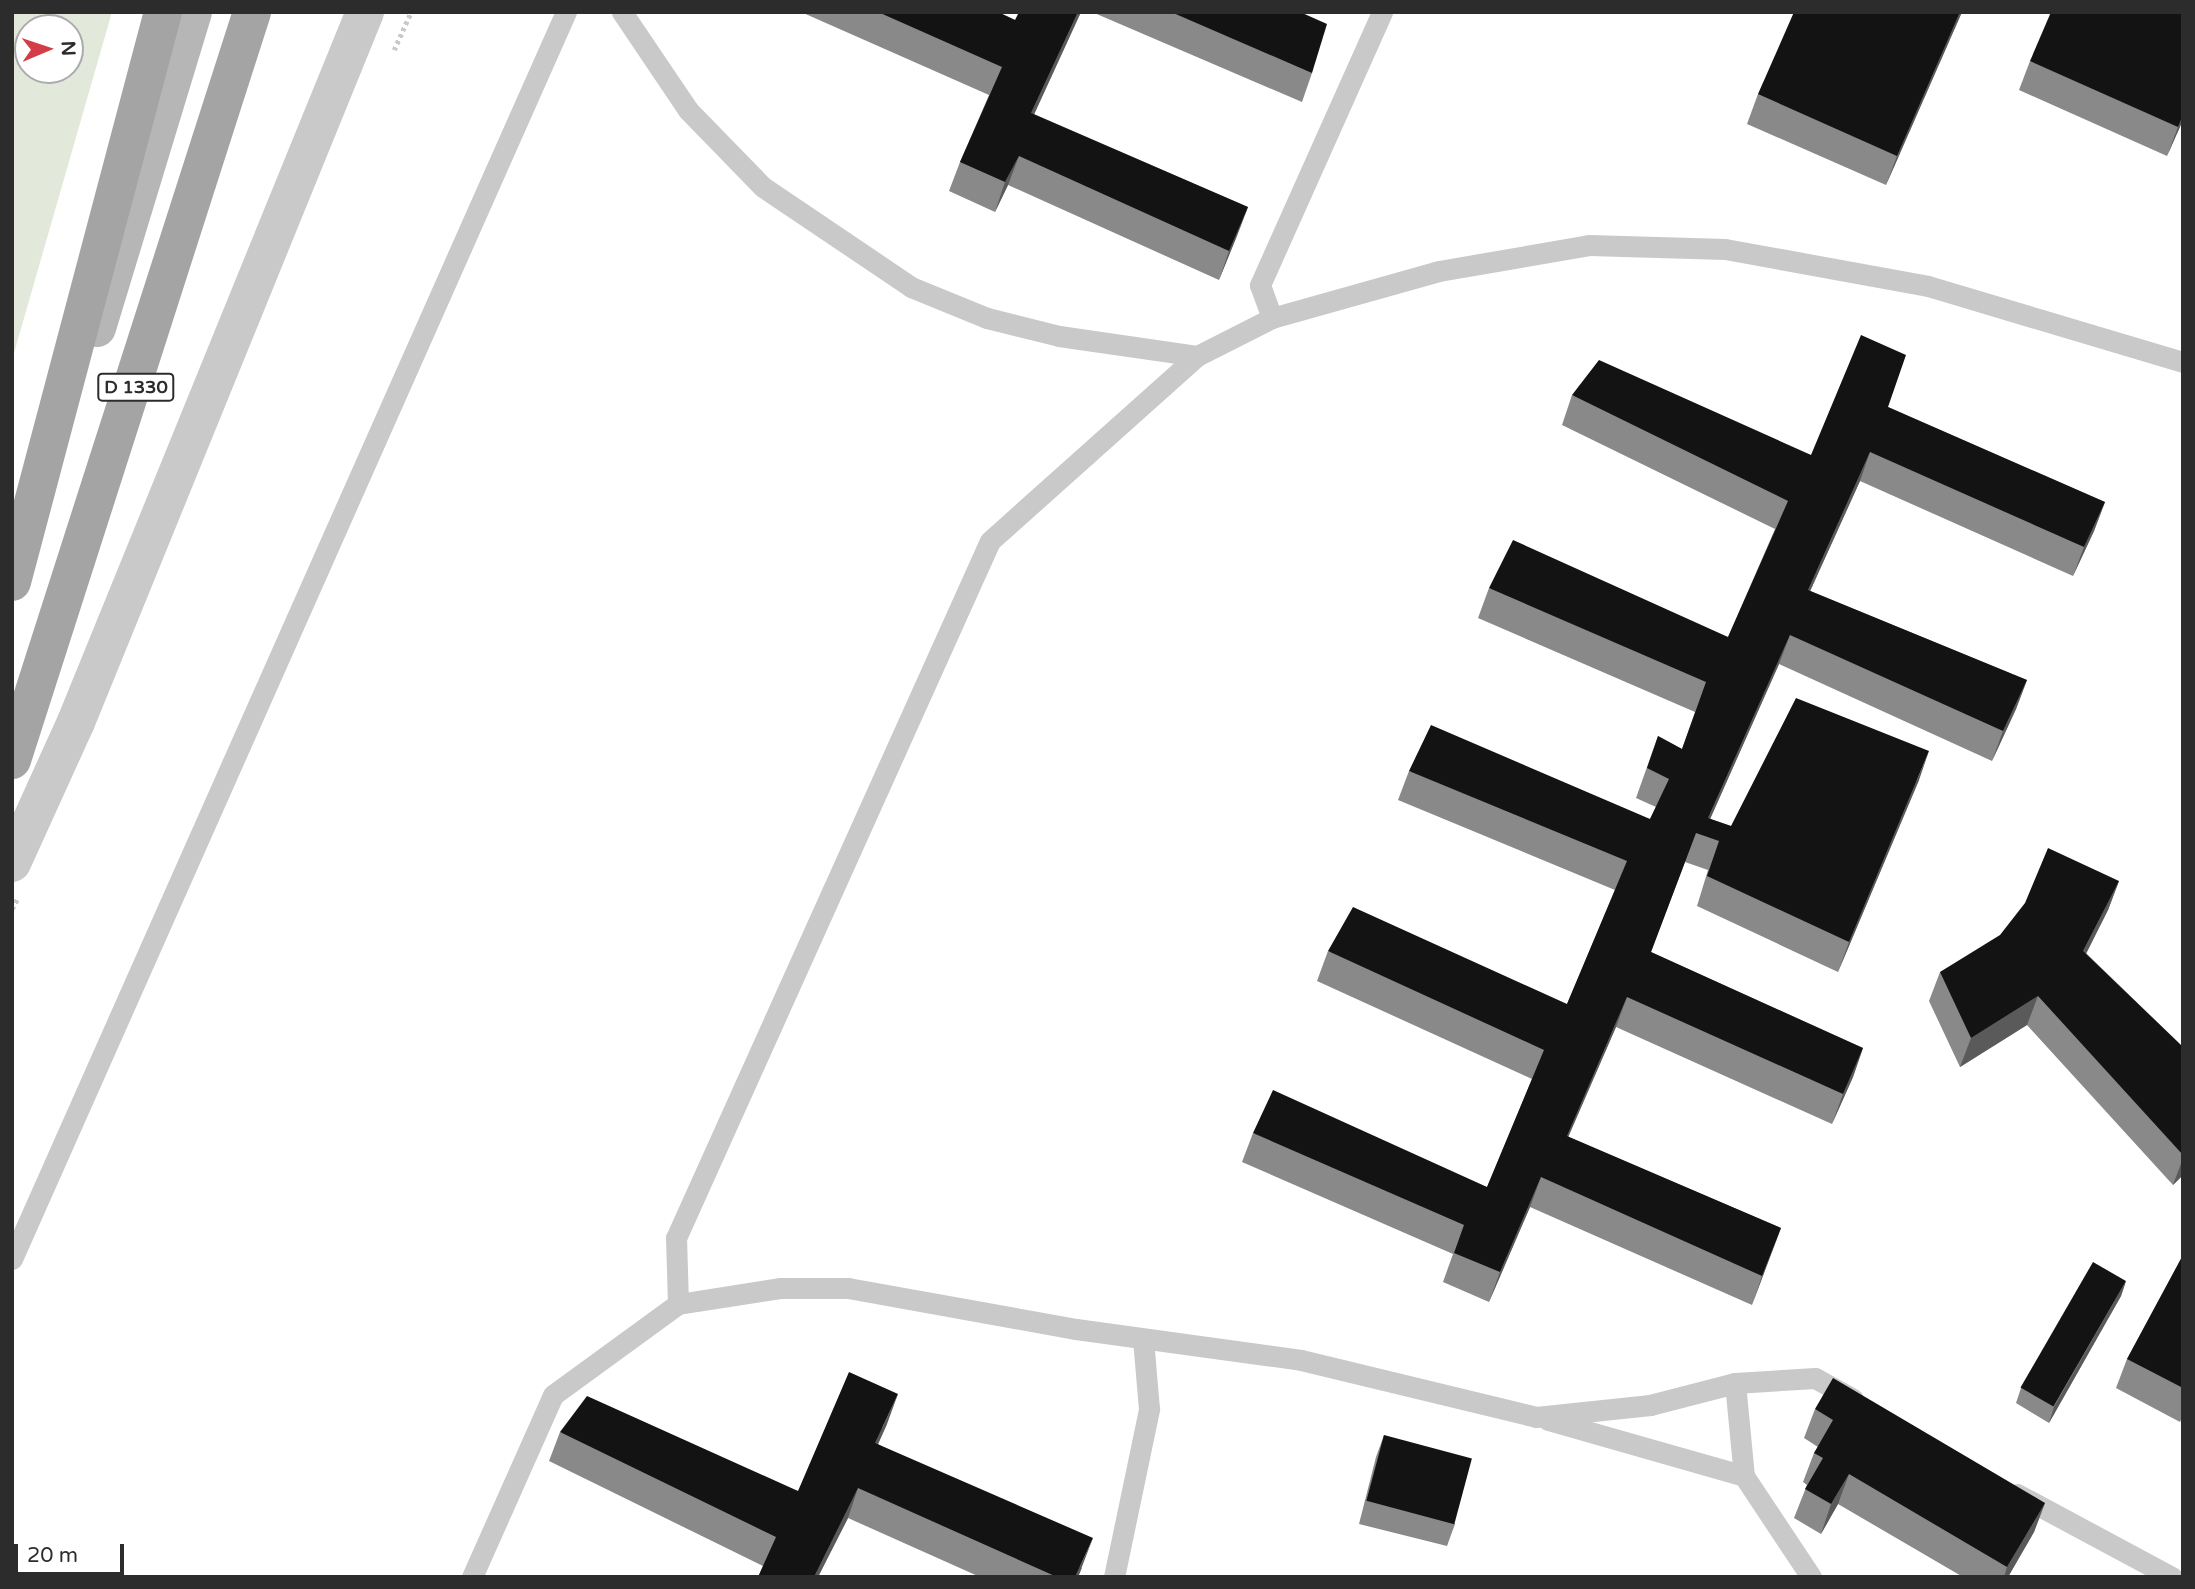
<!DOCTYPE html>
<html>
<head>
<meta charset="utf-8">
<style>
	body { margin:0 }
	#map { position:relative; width:2195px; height:1589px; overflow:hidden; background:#fff; font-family:"Varela Round",sans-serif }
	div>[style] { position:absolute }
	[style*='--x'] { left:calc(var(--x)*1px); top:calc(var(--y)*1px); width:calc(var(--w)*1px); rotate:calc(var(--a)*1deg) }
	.green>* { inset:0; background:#e2e8da }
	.path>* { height:4.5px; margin-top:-2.25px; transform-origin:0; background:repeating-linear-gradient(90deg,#c9c9c9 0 3.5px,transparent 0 7px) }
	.service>* { height:21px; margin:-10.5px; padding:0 10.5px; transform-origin:10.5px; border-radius:10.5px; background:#c9c9c9 }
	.minor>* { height:38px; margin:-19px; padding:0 19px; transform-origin:19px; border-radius:19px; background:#c9c9c9 }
	.secondary>* { height:38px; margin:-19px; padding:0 19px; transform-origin:19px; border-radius:19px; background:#b6b6b6 }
	.primary>* { height:38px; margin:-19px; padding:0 19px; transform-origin:19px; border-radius:19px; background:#a4a4a4 }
	.wall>* { inset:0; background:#898989 }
	.shaded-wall>* { inset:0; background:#5a5a5a }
	.building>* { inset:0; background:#131313; transform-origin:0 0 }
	span { translate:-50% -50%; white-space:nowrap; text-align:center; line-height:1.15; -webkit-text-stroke:7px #fff; paint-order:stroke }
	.shield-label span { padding:2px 5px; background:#fff; border:2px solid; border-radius:5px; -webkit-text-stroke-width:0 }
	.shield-label { font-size:18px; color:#2c2c2c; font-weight:700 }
	.frame { position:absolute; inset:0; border:14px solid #2c2c2c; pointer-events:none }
	.north { position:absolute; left:14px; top:14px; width:70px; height:70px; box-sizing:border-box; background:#fff; border:2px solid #ababab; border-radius:50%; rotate:88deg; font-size:19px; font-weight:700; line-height:28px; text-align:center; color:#2c2c2c }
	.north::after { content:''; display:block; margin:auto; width:24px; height:32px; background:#d33d48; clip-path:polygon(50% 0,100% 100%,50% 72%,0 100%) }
	.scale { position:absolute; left:14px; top:1544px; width:110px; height:32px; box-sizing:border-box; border:4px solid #2c2c2c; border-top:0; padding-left:9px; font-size:21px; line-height:24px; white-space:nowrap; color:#2c2c2c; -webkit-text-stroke:5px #fff; paint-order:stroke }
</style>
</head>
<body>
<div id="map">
	<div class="green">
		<i style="clip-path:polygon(evenodd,12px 12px,112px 12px,12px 360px,12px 12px,28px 28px,70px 28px,70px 70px,28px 70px,28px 28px)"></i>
	</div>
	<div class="path">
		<i style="--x:394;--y:50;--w:42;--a:-65.9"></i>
		<i style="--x:12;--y:909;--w:11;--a:-63"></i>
	</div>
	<div class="service">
		<i style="--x:622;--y:12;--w:118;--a:56"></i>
		<i style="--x:688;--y:110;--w:107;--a:45.8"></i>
		<i style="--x:763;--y:187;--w:179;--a:34"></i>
		<i style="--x:911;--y:287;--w:82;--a:22.2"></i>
		<i style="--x:987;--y:318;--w:74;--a:14"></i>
		<i style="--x:1059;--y:336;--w:139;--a:8.2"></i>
		<i style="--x:1272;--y:318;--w:35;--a:-110"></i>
		<i style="--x:1260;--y:285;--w:299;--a:-65.9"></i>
		<i style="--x:12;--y:1259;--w:1365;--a:-66.05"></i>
		<i style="--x:678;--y:1304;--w:66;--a:-91.7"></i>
		<i style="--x:676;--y:1238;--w:764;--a:-65.75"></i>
		<i style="--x:990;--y:541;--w:278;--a:-41.8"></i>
		<i style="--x:1197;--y:356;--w:84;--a:-26.9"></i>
		<i style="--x:1272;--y:318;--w:173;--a:-15.7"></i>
		<i style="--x:1439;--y:271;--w:152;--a:-9.8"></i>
		<i style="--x:1589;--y:245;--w:136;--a:1.7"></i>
		<i style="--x:1725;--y:249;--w:206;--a:10.3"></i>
		<i style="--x:1928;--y:286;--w:266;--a:16.6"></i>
		<i style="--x:1735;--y:1383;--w:93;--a:84.5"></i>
		<i style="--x:1548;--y:1420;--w:204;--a:15.9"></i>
		<i style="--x:1744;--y:1476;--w:121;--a:56.4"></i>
		<i style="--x:2017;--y:1494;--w:176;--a:28.2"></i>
		<i style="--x:472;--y:1577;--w:199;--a:-66"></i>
		<i style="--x:553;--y:1395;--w:155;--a:-36.1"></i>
		<i style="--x:678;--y:1304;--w:103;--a:-8.9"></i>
		<i style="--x:780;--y:1288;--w:68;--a:0"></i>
		<i style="--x:848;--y:1288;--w:232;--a:10.2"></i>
		<i style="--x:1076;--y:1329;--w:227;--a:7.8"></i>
		<i style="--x:1301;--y:1360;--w:242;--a:13.6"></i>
		<i style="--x:1536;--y:1417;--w:115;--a:-6"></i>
		<i style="--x:1650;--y:1405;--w:88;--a:-14.5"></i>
		<i style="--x:1735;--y:1383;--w:80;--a:-3.6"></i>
		<i style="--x:1815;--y:1378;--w:43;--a:28.9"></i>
		<i style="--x:1114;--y:1577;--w:172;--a:-78.2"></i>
		<i style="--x:1149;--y:1409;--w:70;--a:-94.9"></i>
	</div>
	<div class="minor">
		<i style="--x:12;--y:863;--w:155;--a:-65.6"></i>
		<i style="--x:76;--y:722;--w:767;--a:-67.85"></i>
	</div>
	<div class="secondary">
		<i style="--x:97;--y:328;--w:330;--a:-73.1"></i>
	</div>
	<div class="primary">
		<i style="--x:12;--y:582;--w:590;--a:-75.16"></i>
		<i style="--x:12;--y:760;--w:786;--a:-72.21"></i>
	</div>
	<div class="wall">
		<i style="clip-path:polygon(801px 12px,998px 12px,1015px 20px,1081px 12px,1034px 114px,1248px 207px,1219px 280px,1008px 185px,995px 212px,949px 191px,960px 162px,989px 95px)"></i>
		<i style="clip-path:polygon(1092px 12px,1300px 12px,1312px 73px,1302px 102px)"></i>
		<i style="clip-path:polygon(1962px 12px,1886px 185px,1747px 124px,1758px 94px)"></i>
		<i style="clip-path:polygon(2183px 12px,2183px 120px,2167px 156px,2019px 90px,2030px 61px)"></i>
		<i style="clip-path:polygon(1572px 395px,1811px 455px,1888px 407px,2105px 502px,2094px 531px,2073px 576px,1860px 481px,1810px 591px,2027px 680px,2016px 709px,1992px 761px,1779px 664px,1710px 819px,1731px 826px,1919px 780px,1838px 972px,1697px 906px,1708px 870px,1685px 862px,1651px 952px,1863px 1048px,1853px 1077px,1832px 1124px,1616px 1027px,1568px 1137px,1781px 1228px,1752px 1305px,1530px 1207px,1489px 1302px,1443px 1282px,1453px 1254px,1242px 1162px,1253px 1133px,1487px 1187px,1532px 1079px,1317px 981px,1328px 951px,1567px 1004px,1615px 890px,1398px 800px,1409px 771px,1650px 819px,1656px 807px,1636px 798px,1658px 736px,1682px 749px,1695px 712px,1478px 618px,1489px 588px,1728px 637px,1775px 529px,1562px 425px)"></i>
		<i style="clip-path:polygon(2119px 881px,2108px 910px,2086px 953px,2183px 1047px,2183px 1175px,2173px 1185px,2027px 1025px,1960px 1067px,1929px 1001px,1940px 972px)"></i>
		<i style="clip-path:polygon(2183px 1255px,2183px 1416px,2180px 1422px,2116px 1388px,2127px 1359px)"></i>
		<i style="clip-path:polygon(2126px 1281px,2121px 1296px,2049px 1423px,2016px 1403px,2021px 1388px)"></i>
		<i style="clip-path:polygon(1815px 1409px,2045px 1503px,2034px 1532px,2008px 1577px,1963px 1577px,1838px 1504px,1821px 1534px,1794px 1518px,1807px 1485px,1803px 1482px,1814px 1453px,1818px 1447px,1804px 1438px)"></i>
		<i style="clip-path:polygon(887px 1424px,878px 1444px,1082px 1568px,1078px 1577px,980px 1577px,848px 1518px,818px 1577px,758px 1577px,763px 1566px,549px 1461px,560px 1432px,798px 1491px)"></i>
		<i style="clip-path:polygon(1384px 1435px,1455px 1524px,1447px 1546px,1359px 1524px,1376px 1457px)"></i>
	</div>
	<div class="shaded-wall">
		<i style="clip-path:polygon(1078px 12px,1081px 12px,1021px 143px,1031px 113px)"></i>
		<i style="clip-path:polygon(1960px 12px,1962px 12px,1886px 185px,1897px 156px)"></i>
		<i style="clip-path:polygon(2183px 115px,2183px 120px,2167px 156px,2178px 127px)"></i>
		<i style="clip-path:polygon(1019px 156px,1008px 185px,995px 212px,1005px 182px)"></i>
		<i style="clip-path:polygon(1248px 207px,1237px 236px,1219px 280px,1229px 251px)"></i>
		<i style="clip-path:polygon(1870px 452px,1860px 481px,1797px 620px,1808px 590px)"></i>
		<i style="clip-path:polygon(2105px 502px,2094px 531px,2073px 576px,2084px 547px)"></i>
		<i style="clip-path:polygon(1790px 635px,1779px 664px,1703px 835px,1708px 818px)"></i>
		<i style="clip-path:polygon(2027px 680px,2016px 709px,1992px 761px,2003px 731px)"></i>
		<i style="clip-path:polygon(1929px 751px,1919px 780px,1838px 972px,1849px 942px)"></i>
		<i style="clip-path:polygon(2119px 881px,2108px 910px,2073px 980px,2083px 951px)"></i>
		<i style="clip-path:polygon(2038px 996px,2027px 1025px,1960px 1067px,1971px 1038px)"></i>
		<i style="clip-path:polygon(1627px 997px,1616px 1027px,1556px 1165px,1567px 1136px)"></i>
		<i style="clip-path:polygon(1863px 1048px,1853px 1077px,1832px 1124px,1843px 1094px)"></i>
		<i style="clip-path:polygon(2183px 1158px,2183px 1175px,2173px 1185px)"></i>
		<i style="clip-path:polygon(1541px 1177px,1530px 1207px,1489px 1302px,1500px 1272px)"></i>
		<i style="clip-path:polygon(1781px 1228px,1770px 1257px,1752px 1305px,1762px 1276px)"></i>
		<i style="clip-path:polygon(2126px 1281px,2121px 1296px,2049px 1423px,2054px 1407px)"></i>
		<i style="clip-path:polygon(898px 1394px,887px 1424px,865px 1473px,875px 1443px)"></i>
		<i style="clip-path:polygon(1849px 1474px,1838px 1504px,1821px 1534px,1831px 1504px)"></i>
		<i style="clip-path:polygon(858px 1488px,848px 1518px,818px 1577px,814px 1577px)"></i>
		<i style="clip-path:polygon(2045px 1503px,2034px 1532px,2008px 1577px,2004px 1577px,2007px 1567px)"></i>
		<i style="clip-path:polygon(1093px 1538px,1078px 1577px,1075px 1577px)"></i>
	</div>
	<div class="building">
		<i style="clip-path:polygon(878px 12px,998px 12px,1015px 20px,1019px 12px,1078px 12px,1031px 113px,1248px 207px,1229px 251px,1019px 156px,1005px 182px,960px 162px,1002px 67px)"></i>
		<i style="clip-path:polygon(1171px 12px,1300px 12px,1327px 24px,1312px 73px)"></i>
		<i style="clip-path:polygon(1794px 12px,1960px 12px,1897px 156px,1758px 94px)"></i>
		<i style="clip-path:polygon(2051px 12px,2183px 12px,2183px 115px,2178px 127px,2030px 61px)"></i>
		<i style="clip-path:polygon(1861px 335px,1906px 355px,1888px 407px,2105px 502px,2084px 547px,1870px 452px,1808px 590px,2027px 680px,2003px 731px,1790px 635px,1708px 818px,1731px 826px,1796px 698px,1929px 751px,1849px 942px,1707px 876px,1719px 841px,1696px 833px,1651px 952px,1863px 1048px,1843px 1094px,1627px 997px,1567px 1136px,1781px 1228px,1762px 1276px,1541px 1177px,1500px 1272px,1454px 1253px,1464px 1225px,1253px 1133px,1273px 1090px,1487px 1187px,1544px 1050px,1328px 951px,1353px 907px,1567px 1004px,1627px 861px,1409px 771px,1431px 725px,1650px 819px,1669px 779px,1647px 768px,1658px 736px,1682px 749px,1706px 682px,1489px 588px,1513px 540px,1728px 637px,1788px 501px,1572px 395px,1599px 360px,1811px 455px)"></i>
		<i style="clip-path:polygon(2048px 848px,2119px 881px,2083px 951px,2183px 1047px,2183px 1155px,2038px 996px,1971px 1038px,1940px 972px,2000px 935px,2025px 903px)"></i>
		<i style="clip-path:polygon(2183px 1255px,2183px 1388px,2127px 1359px)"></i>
		<i style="left:2093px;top:1262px;width:38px;height:145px;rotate:30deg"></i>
		<i style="clip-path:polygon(849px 1372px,898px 1394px,875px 1443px,1093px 1538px,1075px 1577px,1057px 1577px,858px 1488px,814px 1577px,758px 1577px,776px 1537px,560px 1432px,587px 1396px,798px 1491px)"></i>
		<i style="clip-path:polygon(1833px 1378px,2045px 1503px,2007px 1567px,1849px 1474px,1831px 1504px,1805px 1489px,1823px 1458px,1814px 1453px,1833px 1420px,1815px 1409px)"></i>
		<i style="left:1384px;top:1435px;width:91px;height:68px;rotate:15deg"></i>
	</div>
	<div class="shield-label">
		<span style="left:136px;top:387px">D 1330</span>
	</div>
	<div class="frame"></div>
	<div class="north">N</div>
	<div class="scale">20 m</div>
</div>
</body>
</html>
